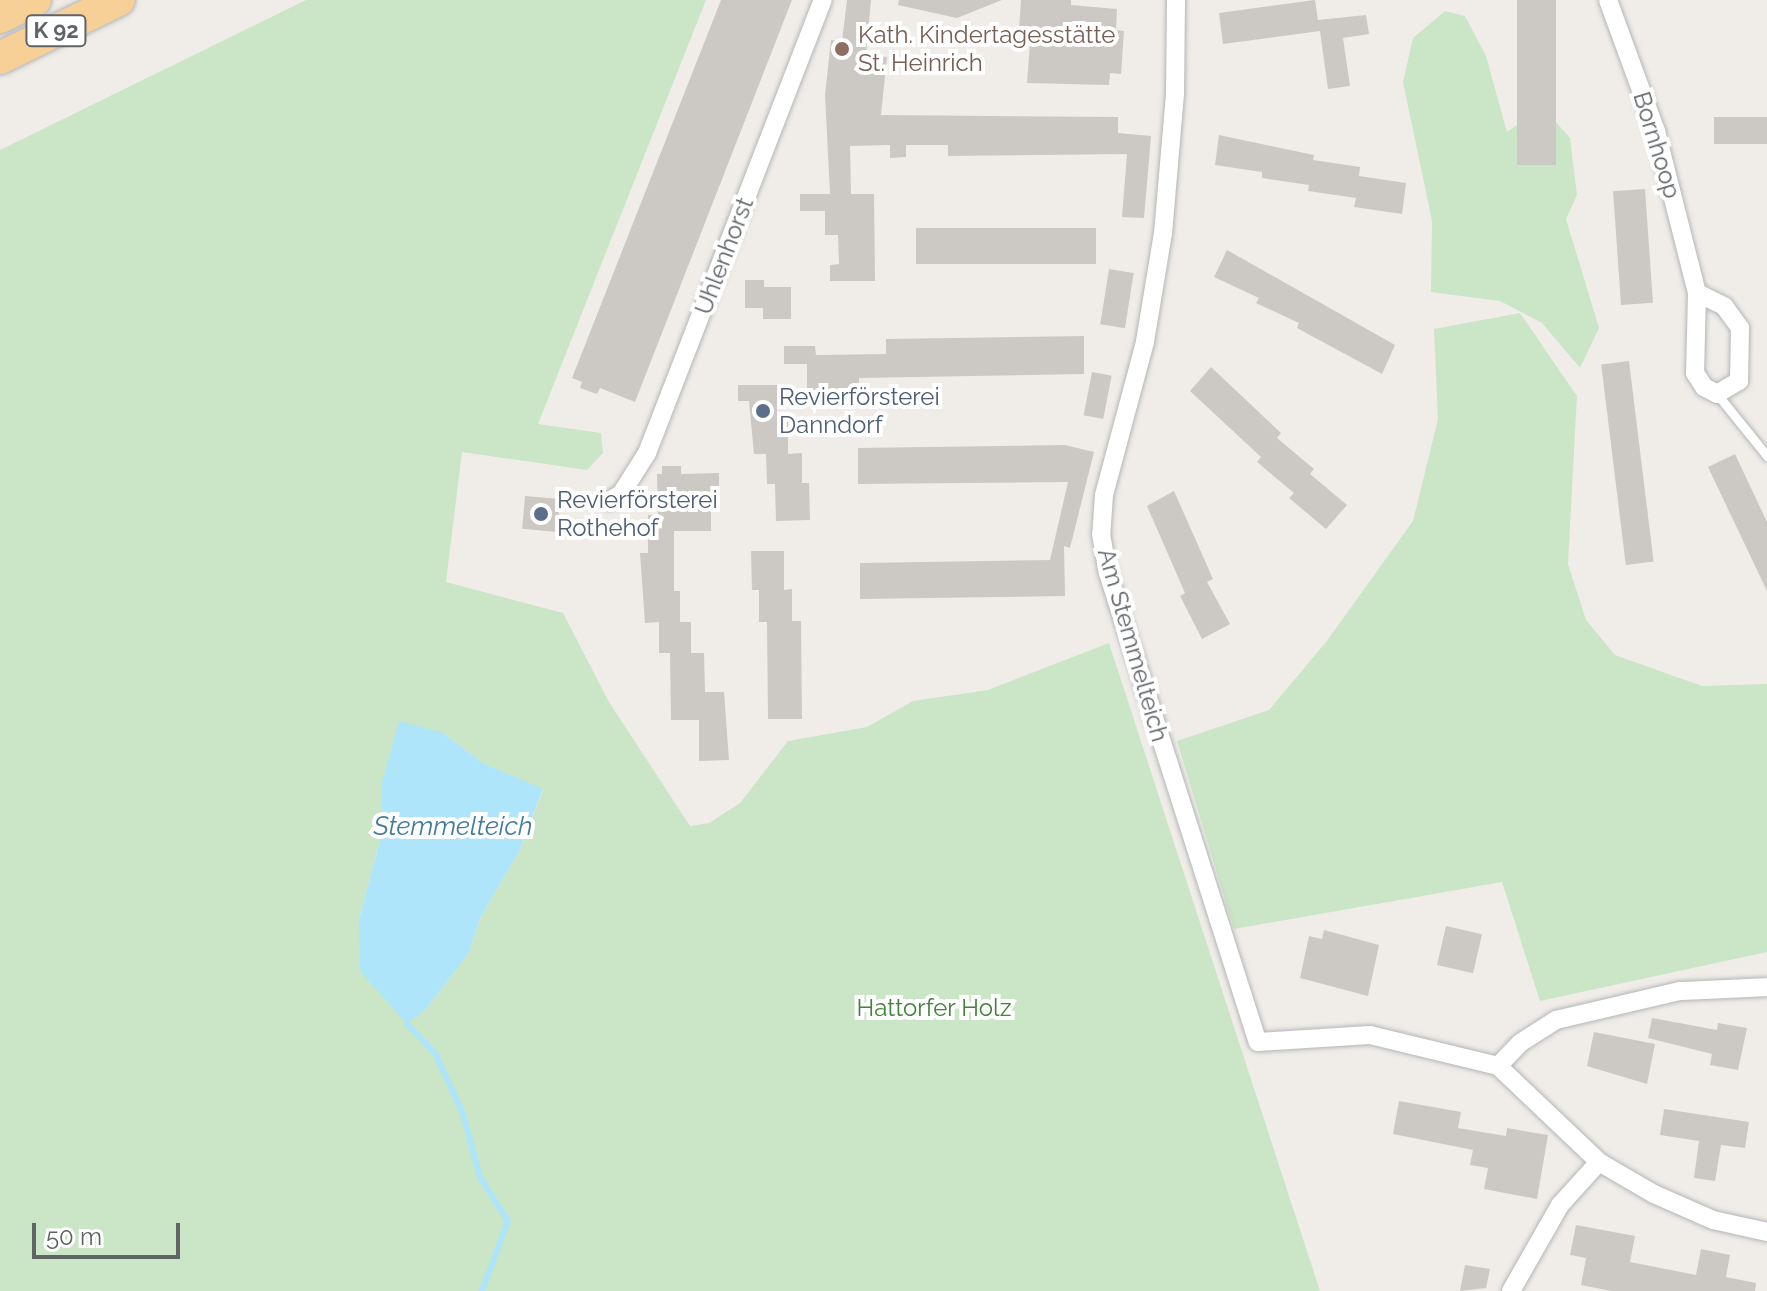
<!DOCTYPE html>
<html>
<head>
<meta charset="utf-8">
<style>
	body { margin:0 }
	#map { position:relative; width:1767px; height:1291px; overflow:hidden; background:#f0ede8; font-family:Raleway,sans-serif }
	div>[style] { position:absolute }
	[style*='--x'] { left:calc(var(--x)*1px); top:calc(var(--y)*1px); width:calc(var(--w)*1px); rotate:calc(var(--a)*1deg) }
	.green>* { inset:0; background:#cbe6c6 }
	.water>* { inset:0; background:#aee5fa }
	.stream>* { height:6px; margin:-3px; padding:0 3px; transform-origin:3px; border-radius:3px; background:#aee5fa }
	.building>* { inset:0; background:#ccc8c4; transform-origin:0 0 }
	.roads { filter:drop-shadow(0 0 2px #b3b6b9) drop-shadow(0 0 2px #b3b6b9) }
	.lane>* { height:9px; margin:-4.5px; padding:0 4.5px; transform-origin:4.5px; border-radius:4.5px; background:#fff }
	.street>* { height:18px; margin:-9px; padding:0 9px; transform-origin:9px; border-radius:9px; background:#fff }
	.highway>* { height:32px; margin:-16px; padding:0 16px; transform-origin:16px; border-radius:16px; background:#f7d098 }
	.dots>* { width:22px; height:22px; translate:-50% -50%; box-sizing:border-box; border:4px solid #fff; border-radius:50% }
	span { translate:-50% -50%; white-space:nowrap; text-align:center; line-height:1.15; -webkit-text-stroke:8px #fff; paint-order:stroke }
	.shield-label span { padding:2px 6px; background:#fff; border:2px solid; border-radius:6px; -webkit-text-stroke-width:0 }
	.shield-label { font-size:22px; color:#5f6467; font-weight:700 }
	.education-label { font-size:24px; color:#785e54 }
	.left { translate:0 -50%; text-align:left }
	.street-label { font-size:24px; color:#5f6467 }
	.service-label { font-size:24px; color:#4e5e75 }
	.park-label { font-size:24px; color:#42823a }
	.water-label { font-size:26px; color:#437c9b; font-style:italic }
	.scale { position:absolute; left:32px; top:1223px; width:148px; height:36px; box-sizing:border-box; border:4px solid #5f6467; border-top:0; padding-left:10px; font-size:24px; line-height:28px; white-space:nowrap; color:#5f6467; -webkit-text-stroke:6px #fff; paint-order:stroke }
</style>
</head>
<body>
<div id="map">
	<div class="green">
		<i style="clip-path:polygon(evenodd,306px 0,706px 0,538px 424px,601px 433px,603px 453px,587px 470px,462px 452px,446px 582px,563px 613px,609px 702px,690px 826px,709px 823px,740px 803px,788px 741px,867px 727px,913px 701px,988px 690px,1109px 643px,1320px 1291px,0 1291px,0 150px,306px 0,443px 733px,483px 763px,543px 790px,519px 852px,481px 916px,469px 953px,425px 1010px,359px 919px,383px 830px,443px 733px)"></i>
		<i style="clip-path:polygon(1445px 11px,1465px 16px,1486px 56px,1507px 132px,1531px 115px,1554px 120px,1570px 138px,1577px 195px,1566px 219px,1599px 328px,1580px 368px,1542px 323px,1500px 301px,1431px 292px,1432px 221px,1403px 82px,1413px 38px)"></i>
		<i style="clip-path:polygon(1520px 313px,1577px 396px,1568px 564px,1586px 620px,1615px 655px,1702px 686px,1767px 684px,1767px 952px,1540px 1001px,1502px 882px,1234px 929px,1177px 741px,1269px 710px,1326px 642px,1413px 521px,1438px 419px,1434px 329px)"></i>
	</div>
	<div class="water">
		<i style="clip-path:polygon(399px 721px,443px 733px,483px 763px,543px 789px,519px 852px,481px 916px,469px 953px,425px 1010px,407px 1024px,360px 971px,359px 919px,383px 830px,381px 786px)"></i>
	</div>
	<div class="stream">
		<i style="--x:407;--y:1024;--w:40;--a:46"></i>
		<i style="--x:435;--y:1053;--w:67;--a:65.3"></i>
		<i style="--x:463;--y:1114;--w:65;--a:74.9"></i>
		<i style="--x:480;--y:1177;--w:52;--a:57.5"></i>
		<i style="--x:508;--y:1221;--w:75;--a:110.4"></i>
	</div>
	<div class="building">
		<i style="clip-path:polygon(721px 0,792px 0,635px 402px,600px 388px,597px 394px,580px 388px,582px 382px,572px 378px)"></i>
		<i style="clip-path:polygon(847px 0,871px 0,866px 55px,887px 57px,881px 115px,1118px 117px,1118px 133px,1151px 136px,1144px 218px,1122px 217px,1127px 154px,948px 156px,948px 145px,906px 145px,906px 157px,890px 158px,890px 145px,850px 146px,851px 194px,874px 194px,875px 281px,830px 281px,830px 265px,839px 264px,838px 235px,825px 235px,825px 211px,800px 211px,800px 194px,830px 194px,825px 95px,831px 40px,842px 41px)"></i>
		<i style="clip-path:polygon(899px 0,1002px 0,957px 18px,898px 5px)"></i>
		<i style="clip-path:polygon(1021px 0,1071px 0,1071px 5px,1117px 9px,1116px 30px,1124px 31px,1121px 74px,1110px 73px,1109px 85px,1027px 83px,1031px 30px,1019px 29px)"></i>
		<i style="clip-path:polygon(1315px 0,1318px 20px,1366px 15px,1369px 34px,1343px 38px,1350px 86px,1328px 89px,1320px 31px,1223px 44px,1219px 13px)"></i>
		<i style="left:1517px;top:0;width:39px;height:165px"></i>
		<i style="left:1767px;top:117px;width:27px;height:53px;rotate:90deg"></i>
		<i style="clip-path:polygon(1219px 135px,1314px 155px,1313px 160px,1360px 167px,1359px 176px,1406px 183px,1402px 214px,1354px 207px,1356px 198px,1308px 191px,1309px 185px,1262px 178px,1262px 172px,1215px 165px)"></i>
		<i style="left:1645px;top:189px;width:114px;height:32px;rotate:86deg"></i>
		<i style="left:1096px;top:228px;width:36px;height:180px;rotate:90deg"></i>
		<i style="clip-path:polygon(1227px 250px,1395px 345px,1382px 374px,1297px 328px,1299px 323px,1256px 303px,1259px 298px,1214px 277px)"></i>
		<i style="left:1109px;top:269px;width:25px;height:56px;rotate:9deg"></i>
		<i style="clip-path:polygon(745px 280px,764px 280px,764px 287px,791px 287px,791px 319px,763px 319px,763px 308px,745px 308px)"></i>
		<i style="clip-path:polygon(1084px 336px,1084px 374px,859px 378px,859px 390px,807px 390px,807px 364px,784px 364px,784px 346px,815px 346px,816px 355px,886px 354px,886px 339px)"></i>
		<i style="left:1629px;top:361px;width:202px;height:28px;rotate:83deg"></i>
		<i style="clip-path:polygon(1211px 367px,1281px 433px,1277px 438px,1314px 469px,1310px 474px,1347px 505px,1326px 529px,1289px 498px,1294px 493px,1257px 462px,1261px 457px,1190px 391px)"></i>
		<i style="left:1092px;top:372px;width:20px;height:44px;rotate:11deg"></i>
		<i style="clip-path:polygon(738px 385px,777px 385px,777px 422px,788px 421px,788px 454px,802px 453px,802px 483px,809px 483px,810px 520px,776px 521px,775px 484px,767px 484px,766px 454px,754px 454px,749px 401px,738px 401px)"></i>
		<i style="clip-path:polygon(1065px 445px,1094px 452px,1070px 548px,1064px 546px,1065px 596px,860px 599px,860px 563px,1050px 560px,1068px 482px,858px 484px,858px 448px)"></i>
		<i style="clip-path:polygon(1735px 454px,1767px 522px,1767px 591px,1708px 467px)"></i>
		<i style="clip-path:polygon(662px 466px,681px 466px,681px 474px,719px 473px,719px 489px,711px 489px,711px 531px,674px 531px,674px 591px,680px 591px,680px 622px,691px 622px,691px 653px,704px 653px,705px 692px,724px 692px,729px 760px,699px 761px,699px 720px,671px 720px,670px 653px,659px 653px,659px 622px,645px 623px,640px 553px,648px 553px,648px 515px,658px 515px,657px 474px,662px 474px)"></i>
		<i style="clip-path:polygon(1174px 491px,1213px 579px,1207px 582px,1230px 624px,1202px 639px,1180px 596px,1185px 593px,1147px 506px)"></i>
		<i style="left:525px;top:496px;width:35px;height:33px;rotate:5deg"></i>
		<i style="clip-path:polygon(751px 551px,784px 551px,784px 590px,792px 589px,792px 621px,801px 621px,802px 719px,768px 719px,767px 622px,759px 622px,759px 590px,752px 590px)"></i>
		<i style="left:1446px;top:926px;width:37px;height:40px;rotate:13deg"></i>
		<i style="clip-path:polygon(1324px 930px,1379px 945px,1368px 996px,1300px 978px,1309px 936px,1322px 939px)"></i>
		<i style="clip-path:polygon(1652px 1018px,1717px 1030px,1718px 1023px,1747px 1028px,1738px 1070px,1710px 1065px,1712px 1054px,1648px 1038px)"></i>
		<i style="clip-path:polygon(1594px 1032px,1655px 1044px,1647px 1084px,1587px 1066px)"></i>
		<i style="clip-path:polygon(1399px 1101px,1461px 1112px,1458px 1128px,1506px 1136px,1507px 1128px,1548px 1135px,1537px 1199px,1484px 1189px,1488px 1168px,1470px 1165px,1473px 1150px,1393px 1134px)"></i>
		<i style="clip-path:polygon(1664px 1109px,1749px 1122px,1745px 1148px,1721px 1145px,1715px 1181px,1694px 1178px,1699px 1141px,1660px 1135px)"></i>
		<i style="clip-path:polygon(1576px 1225px,1635px 1236px,1630px 1262px,1696px 1275px,1701px 1249px,1730px 1255px,1726px 1277px,1756px 1283px,1755px 1291px,1611px 1291px,1581px 1285px,1586px 1258px,1570px 1255px)"></i>
		<i style="clip-path:polygon(1465px 1265px,1490px 1269px,1486px 1288px,1460px 1291px)"></i>
	</div>
	<div class="roads">
		<div class="lane">
			<i style="--x:1717;--y:394;--w:80;--a:51.1"></i>
		</div>
		<div class="street">
			<i style="--x:1176;--y:0;--w:94;--a:90.6"></i>
			<i style="--x:1175;--y:94;--w:140;--a:94.9"></i>
			<i style="--x:1163;--y:233;--w:110;--a:99.4"></i>
			<i style="--x:1145;--y:342;--w:158;--a:105"></i>
			<i style="--x:1104;--y:495;--w:39;--a:94"></i>
			<i style="--x:1101;--y:534;--w:40;--a:80"></i>
			<i style="--x:1108;--y:573;--w:492;--a:72.3"></i>
			<i style="--x:1258;--y:1042;--w:112;--a:-3.6"></i>
			<i style="--x:1370;--y:1035;--w:132;--a:13.6"></i>
			<i style="--x:1498;--y:1066;--w:139;--a:43.5"></i>
			<i style="--x:1599;--y:1162;--w:64;--a:30.2"></i>
			<i style="--x:1654;--y:1194;--w:64;--a:23.8"></i>
			<i style="--x:1713;--y:1220;--w:55;--a:12.5"></i>
			<i style="--x:1608;--y:0;--w:140;--a:69.9"></i>
			<i style="--x:1656;--y:131;--w:167;--a:75.8"></i>
			<i style="--x:1697;--y:293;--w:80;--a:91.4"></i>
			<i style="--x:1695;--y:373;--w:17;--a:57"></i>
			<i style="--x:1704;--y:387;--w:15;--a:28"></i>
			<i style="--x:1717;--y:394;--w:26;--a:-31"></i>
			<i style="--x:1739;--y:381;--w:53;--a:-88.9"></i>
			<i style="--x:1740;--y:328;--w:27;--a:-126"></i>
			<i style="--x:1724;--y:306;--w:30;--a:-154"></i>
			<i style="--x:609;--y:501;--w:14;--a:-30"></i>
			<i style="--x:621;--y:494;--w:49;--a:-57.6"></i>
			<i style="--x:647;--y:453;--w:486;--a:-68.8"></i>
			<i style="--x:1498;--y:1066;--w:32;--a:-46"></i>
			<i style="--x:1520;--y:1043;--w:43;--a:-32.6"></i>
			<i style="--x:1556;--y:1020;--w:127;--a:-13.2"></i>
			<i style="--x:1680;--y:991;--w:87;--a:-2.6"></i>
			<i style="--x:1511;--y:1291;--w:99;--a:-60.3"></i>
			<i style="--x:1560;--y:1205;--w:58;--a:-47.8"></i>
		</div>
		<div class="highway">
			<i style="--x:0;--y:17;--w:39;--a:-26"></i>
			<i style="--x:0;--y:58;--w:132;--a:-26"></i>
		</div>
	</div>
	<div class="dots">
		<i style="left:842px;top:49px;background:#8d6e63"></i>
		<i style="left:763px;top:411px;background:#5c6f8a"></i>
		<i style="left:541px;top:514px;background:#5c6f8a"></i>
	</div>
	<div class="shield-label">
		<span style="left:56px;top:31px">K 92</span>
	</div>
	<div class="education-label">
		<span class="left" style="left:858px;top:49px">Kath. Kindertagesstätte<br>St. Heinrich</span>
	</div>
	<div class="street-label">
		<span style="left:1657px;top:145px;rotate:73deg">Bornhoop</span>
		<span style="left:724px;top:256px;rotate:-69deg">Uhlenhorst</span>
		<span style="left:1133px;top:645px;rotate:74deg">Am Stemmelteich</span>
	</div>
	<div class="service-label">
		<span class="left" style="left:779px;top:411px">Revierförsterei<br>Danndorf</span>
		<span class="left" style="left:557px;top:514px">Revierförsterei<br>Rothehof</span>
	</div>
	<div class="park-label">
		<span style="left:934px;top:1008px">Hattorfer Holz</span>
	</div>
	<div class="water-label">
		<span style="left:453px;top:827px">Stemmelteich</span>
	</div>
	<div class="scale">50 m</div>
</div>
</body>
</html>
